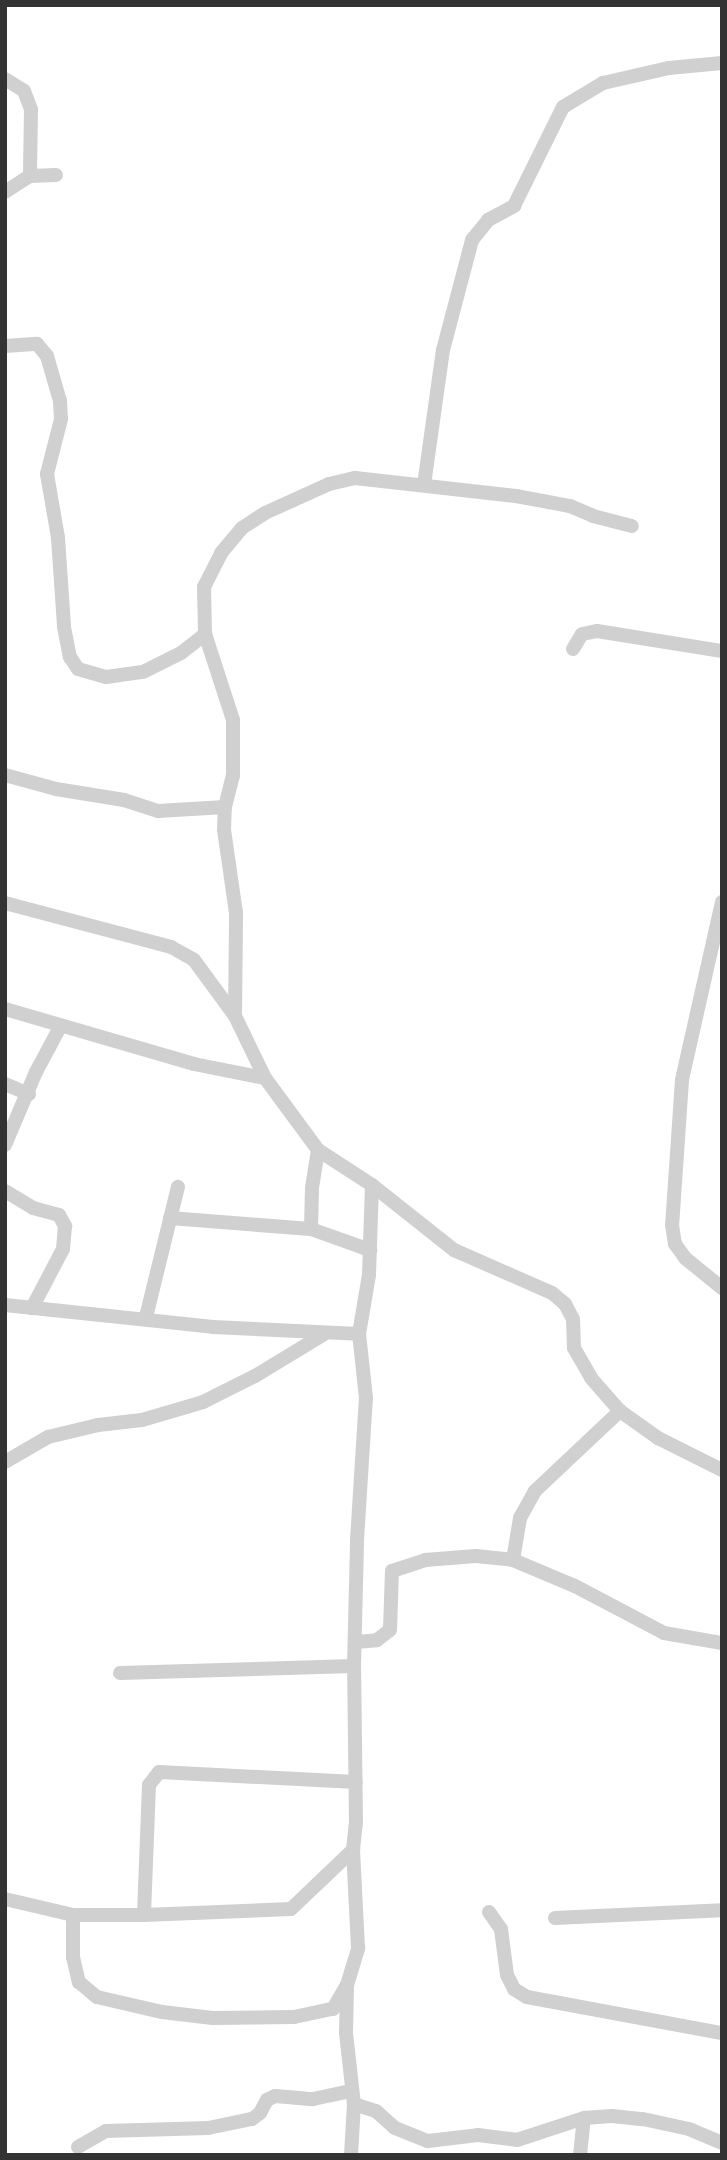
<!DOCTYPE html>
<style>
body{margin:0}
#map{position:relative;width:727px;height:2160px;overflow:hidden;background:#fff;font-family:"Sofia Sans Condensed",sans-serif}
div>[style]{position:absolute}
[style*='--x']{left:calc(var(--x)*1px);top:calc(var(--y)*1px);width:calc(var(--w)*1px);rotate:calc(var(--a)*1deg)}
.minor>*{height:14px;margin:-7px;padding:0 7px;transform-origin:7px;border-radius:7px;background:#d0d0d0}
span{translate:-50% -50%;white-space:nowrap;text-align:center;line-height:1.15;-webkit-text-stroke:7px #fff;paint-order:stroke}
.frame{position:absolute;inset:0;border:7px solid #333;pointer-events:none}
</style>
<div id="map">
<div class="minor">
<div style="--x:5;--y:79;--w:22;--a:32"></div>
<div style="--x:24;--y:91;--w:19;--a:69"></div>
<div style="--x:31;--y:109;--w:67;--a:90.9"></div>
<div style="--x:5;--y:192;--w:30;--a:-33"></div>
<div style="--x:30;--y:176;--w:26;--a:-2"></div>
<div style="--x:5;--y:346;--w:32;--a:-4"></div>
<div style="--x:37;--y:344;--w:16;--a:50"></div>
<div style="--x:47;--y:356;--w:47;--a:73.9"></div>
<div style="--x:60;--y:401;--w:18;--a:87"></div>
<div style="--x:61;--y:419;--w:57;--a:104.3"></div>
<div style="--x:47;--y:474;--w:65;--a:80.2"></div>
<div style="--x:58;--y:538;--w:89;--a:86.1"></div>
<div style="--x:64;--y:627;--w:31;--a:79"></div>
<div style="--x:70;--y:657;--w:14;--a:56"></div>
<div style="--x:78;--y:669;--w:29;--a:16"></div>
<div style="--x:106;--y:677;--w:37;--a:-8"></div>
<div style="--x:143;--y:672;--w:42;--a:-26.6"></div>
<div style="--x:181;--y:653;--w:31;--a:-38"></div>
<div style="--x:424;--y:485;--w:136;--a:-82"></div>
<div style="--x:443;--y:350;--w:114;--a:-75.2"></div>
<div style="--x:472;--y:240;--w:26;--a:-51"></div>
<div style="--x:488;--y:220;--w:30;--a:-28"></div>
<div style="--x:514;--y:206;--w:110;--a:-63.7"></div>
<div style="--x:563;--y:107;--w:47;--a:-31"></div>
<div style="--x:603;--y:83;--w:68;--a:-12.8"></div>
<div style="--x:669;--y:68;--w:53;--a:-5.4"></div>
<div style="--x:573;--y:649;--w:17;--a:-59"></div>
<div style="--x:582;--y:634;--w:15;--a:-11"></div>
<div style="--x:597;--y:631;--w:127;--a:9.1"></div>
<div style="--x:5;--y:775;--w:53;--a:15.4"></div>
<div style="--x:56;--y:789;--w:69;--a:9.2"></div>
<div style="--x:124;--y:800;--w:36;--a:18"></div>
<div style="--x:158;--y:811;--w:67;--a:-3.4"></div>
<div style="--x:722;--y:902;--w:182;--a:102.7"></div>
<div style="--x:682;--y:1080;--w:145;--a:93.9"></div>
<div style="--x:672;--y:1225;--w:19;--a:81"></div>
<div style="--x:675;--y:1244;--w:17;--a:54"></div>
<div style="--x:685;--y:1258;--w:48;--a:39"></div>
<div style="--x:5;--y:903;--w:172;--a:14.8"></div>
<div style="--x:171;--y:947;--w:26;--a:29"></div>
<div style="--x:194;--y:960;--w:69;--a:53.8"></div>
<div style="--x:235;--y:1016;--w:69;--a:64.2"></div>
<div style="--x:265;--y:1078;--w:89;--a:53.6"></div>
<div style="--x:318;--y:1150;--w:64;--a:32.9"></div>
<div style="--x:372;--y:1185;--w:105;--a:38.4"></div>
<div style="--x:454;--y:1250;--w:107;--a:23.7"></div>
<div style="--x:552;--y:1293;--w:17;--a:40"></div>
<div style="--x:565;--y:1304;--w:17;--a:62"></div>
<div style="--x:573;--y:1319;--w:29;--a:88"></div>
<div style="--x:574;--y:1348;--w:34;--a:60"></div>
<div style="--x:591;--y:1378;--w:44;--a:48.7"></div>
<div style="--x:620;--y:1411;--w:47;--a:35.4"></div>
<div style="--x:658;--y:1438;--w:72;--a:26.6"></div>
<div style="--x:5;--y:1009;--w:197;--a:16.2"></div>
<div style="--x:194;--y:1064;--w:72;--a:11.2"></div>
<div style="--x:235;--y:1016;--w:103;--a:-89.4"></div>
<div style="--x:236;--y:913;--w:84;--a:-98.2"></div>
<div style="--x:224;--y:830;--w:23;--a:-88"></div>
<div style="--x:225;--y:807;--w:32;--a:-76"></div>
<div style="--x:233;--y:776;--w:56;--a:-90"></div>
<div style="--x:233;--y:720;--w:90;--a:-108"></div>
<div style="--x:205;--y:634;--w:47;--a:-91.2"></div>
<div style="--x:204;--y:587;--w:38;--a:-63"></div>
<div style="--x:221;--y:553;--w:33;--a:-50"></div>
<div style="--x:242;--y:528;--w:27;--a:-33"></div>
<div style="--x:265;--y:513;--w:70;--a:-24.4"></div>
<div style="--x:329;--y:484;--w:27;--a:-13"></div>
<div style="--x:355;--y:478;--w:162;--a:6.4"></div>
<div style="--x:516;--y:496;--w:55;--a:10.5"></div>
<div style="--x:570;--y:506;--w:25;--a:23"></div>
<div style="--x:593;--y:516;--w:40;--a:14.4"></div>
<div style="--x:5;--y:1084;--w:26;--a:23"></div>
<div style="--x:5;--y:1145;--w:79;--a:-67"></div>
<div style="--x:36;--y:1072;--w:51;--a:-61.9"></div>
<div style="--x:5;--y:1191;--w:33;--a:31"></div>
<div style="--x:33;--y:1208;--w:27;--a:15"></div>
<div style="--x:59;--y:1215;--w:13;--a:61"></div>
<div style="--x:65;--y:1226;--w:23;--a:95"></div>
<div style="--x:63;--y:1249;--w:67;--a:117.7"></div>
<div style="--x:170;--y:1218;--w:141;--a:4.5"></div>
<div style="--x:311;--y:1229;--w:63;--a:19.6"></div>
<div style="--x:311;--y:1229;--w:41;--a:-88.6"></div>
<div style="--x:312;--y:1188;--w:38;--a:-81"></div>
<div style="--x:5;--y:1305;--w:209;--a:6"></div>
<div style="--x:213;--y:1327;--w:146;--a:2.7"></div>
<div style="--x:146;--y:1317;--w:134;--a:-76.2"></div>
<div style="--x:5;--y:1462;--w:50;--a:-30.2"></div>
<div style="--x:48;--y:1437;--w:51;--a:-13.5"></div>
<div style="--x:98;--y:1425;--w:44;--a:-6.5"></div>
<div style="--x:142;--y:1420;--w:64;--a:-16.4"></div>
<div style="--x:203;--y:1402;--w:58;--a:-26.6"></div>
<div style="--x:255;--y:1376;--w:81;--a:-31.3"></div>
<div style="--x:513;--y:1560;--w:43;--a:-80.5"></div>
<div style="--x:520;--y:1518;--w:31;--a:-61"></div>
<div style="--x:535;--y:1491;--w:117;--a:-43.3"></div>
<div style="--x:356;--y:1642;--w:21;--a:-5"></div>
<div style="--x:377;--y:1640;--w:16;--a:-38"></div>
<div style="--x:390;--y:1630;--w:59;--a:-88.1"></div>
<div style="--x:392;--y:1571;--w:35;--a:-18"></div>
<div style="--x:425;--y:1560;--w:51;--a:-4.5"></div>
<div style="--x:476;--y:1556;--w:37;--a:6"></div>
<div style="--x:513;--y:1560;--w:67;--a:22.8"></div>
<div style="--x:575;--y:1586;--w:101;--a:27.8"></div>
<div style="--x:664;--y:1633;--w:59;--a:9.8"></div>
<div style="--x:120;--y:1673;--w:234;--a:-1.7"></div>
<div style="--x:5;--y:1899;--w:70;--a:13.2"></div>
<div style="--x:73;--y:1915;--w:71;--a:0"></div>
<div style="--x:144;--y:1915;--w:147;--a:-2.3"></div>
<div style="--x:291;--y:1909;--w:86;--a:-43.6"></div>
<div style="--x:353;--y:1850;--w:27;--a:-84"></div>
<div style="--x:356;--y:1823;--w:157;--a:-90.7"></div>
<div style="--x:354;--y:1666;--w:126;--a:-88.6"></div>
<div style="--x:357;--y:1540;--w:142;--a:-86.4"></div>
<div style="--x:366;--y:1398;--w:64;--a:-96.2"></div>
<div style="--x:359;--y:1334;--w:60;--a:-80.4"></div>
<div style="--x:369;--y:1275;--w:90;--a:-88.1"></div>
<div style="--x:489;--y:1912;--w:21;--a:55"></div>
<div style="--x:501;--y:1929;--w:46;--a:82.6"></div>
<div style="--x:507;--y:1975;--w:16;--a:63"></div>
<div style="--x:514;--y:1989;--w:15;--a:32"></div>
<div style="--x:527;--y:1997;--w:198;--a:10.5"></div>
<div style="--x:73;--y:1915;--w:42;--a:90"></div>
<div style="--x:73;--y:1957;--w:26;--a:77"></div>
<div style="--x:79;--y:1982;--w:23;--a:40"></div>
<div style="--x:97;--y:1997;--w:67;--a:13"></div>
<div style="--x:162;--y:2012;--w:51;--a:6.7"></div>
<div style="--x:213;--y:2018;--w:81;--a:-0.7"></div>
<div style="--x:294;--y:2017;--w:40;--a:-12"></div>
<div style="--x:333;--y:2009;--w:28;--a:-60"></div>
<div style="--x:347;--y:1985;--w:39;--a:-73"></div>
<div style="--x:358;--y:1948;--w:98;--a:-92.9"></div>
<div style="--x:144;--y:1915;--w:130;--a:-87.8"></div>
<div style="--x:149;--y:1785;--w:16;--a:-52"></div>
<div style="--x:159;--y:1772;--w:197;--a:2.9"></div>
<div style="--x:555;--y:1918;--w:167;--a:-2.7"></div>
<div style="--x:347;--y:1986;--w:47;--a:91.2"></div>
<div style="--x:346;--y:2033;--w:71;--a:83.6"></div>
<div style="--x:354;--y:2104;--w:51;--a:93.4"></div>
<div style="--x:354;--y:2104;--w:23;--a:18"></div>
<div style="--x:376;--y:2111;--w:25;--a:42"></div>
<div style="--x:395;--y:2128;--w:35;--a:22"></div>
<div style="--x:428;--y:2141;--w:50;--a:-6.8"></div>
<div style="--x:478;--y:2135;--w:39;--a:7"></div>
<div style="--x:517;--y:2140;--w:71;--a:-18.2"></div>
<div style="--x:584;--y:2118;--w:28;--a:-4"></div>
<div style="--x:612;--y:2116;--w:31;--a:6"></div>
<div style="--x:643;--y:2119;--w:47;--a:12.3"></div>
<div style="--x:689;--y:2129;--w:36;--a:23"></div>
<div style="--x:78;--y:2147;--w:32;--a:-30"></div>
<div style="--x:106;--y:2131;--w:102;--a:-1.7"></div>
<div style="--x:208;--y:2128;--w:45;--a:-11.6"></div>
<div style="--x:252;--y:2119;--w:10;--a:-37"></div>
<div style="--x:260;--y:2113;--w:15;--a:-62"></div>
<div style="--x:267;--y:2100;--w:9;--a:-27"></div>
<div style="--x:275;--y:2096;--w:38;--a:5"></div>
<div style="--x:313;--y:2099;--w:39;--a:-12"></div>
<div style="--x:580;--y:2155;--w:37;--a:-84"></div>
</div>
<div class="frame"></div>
</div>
